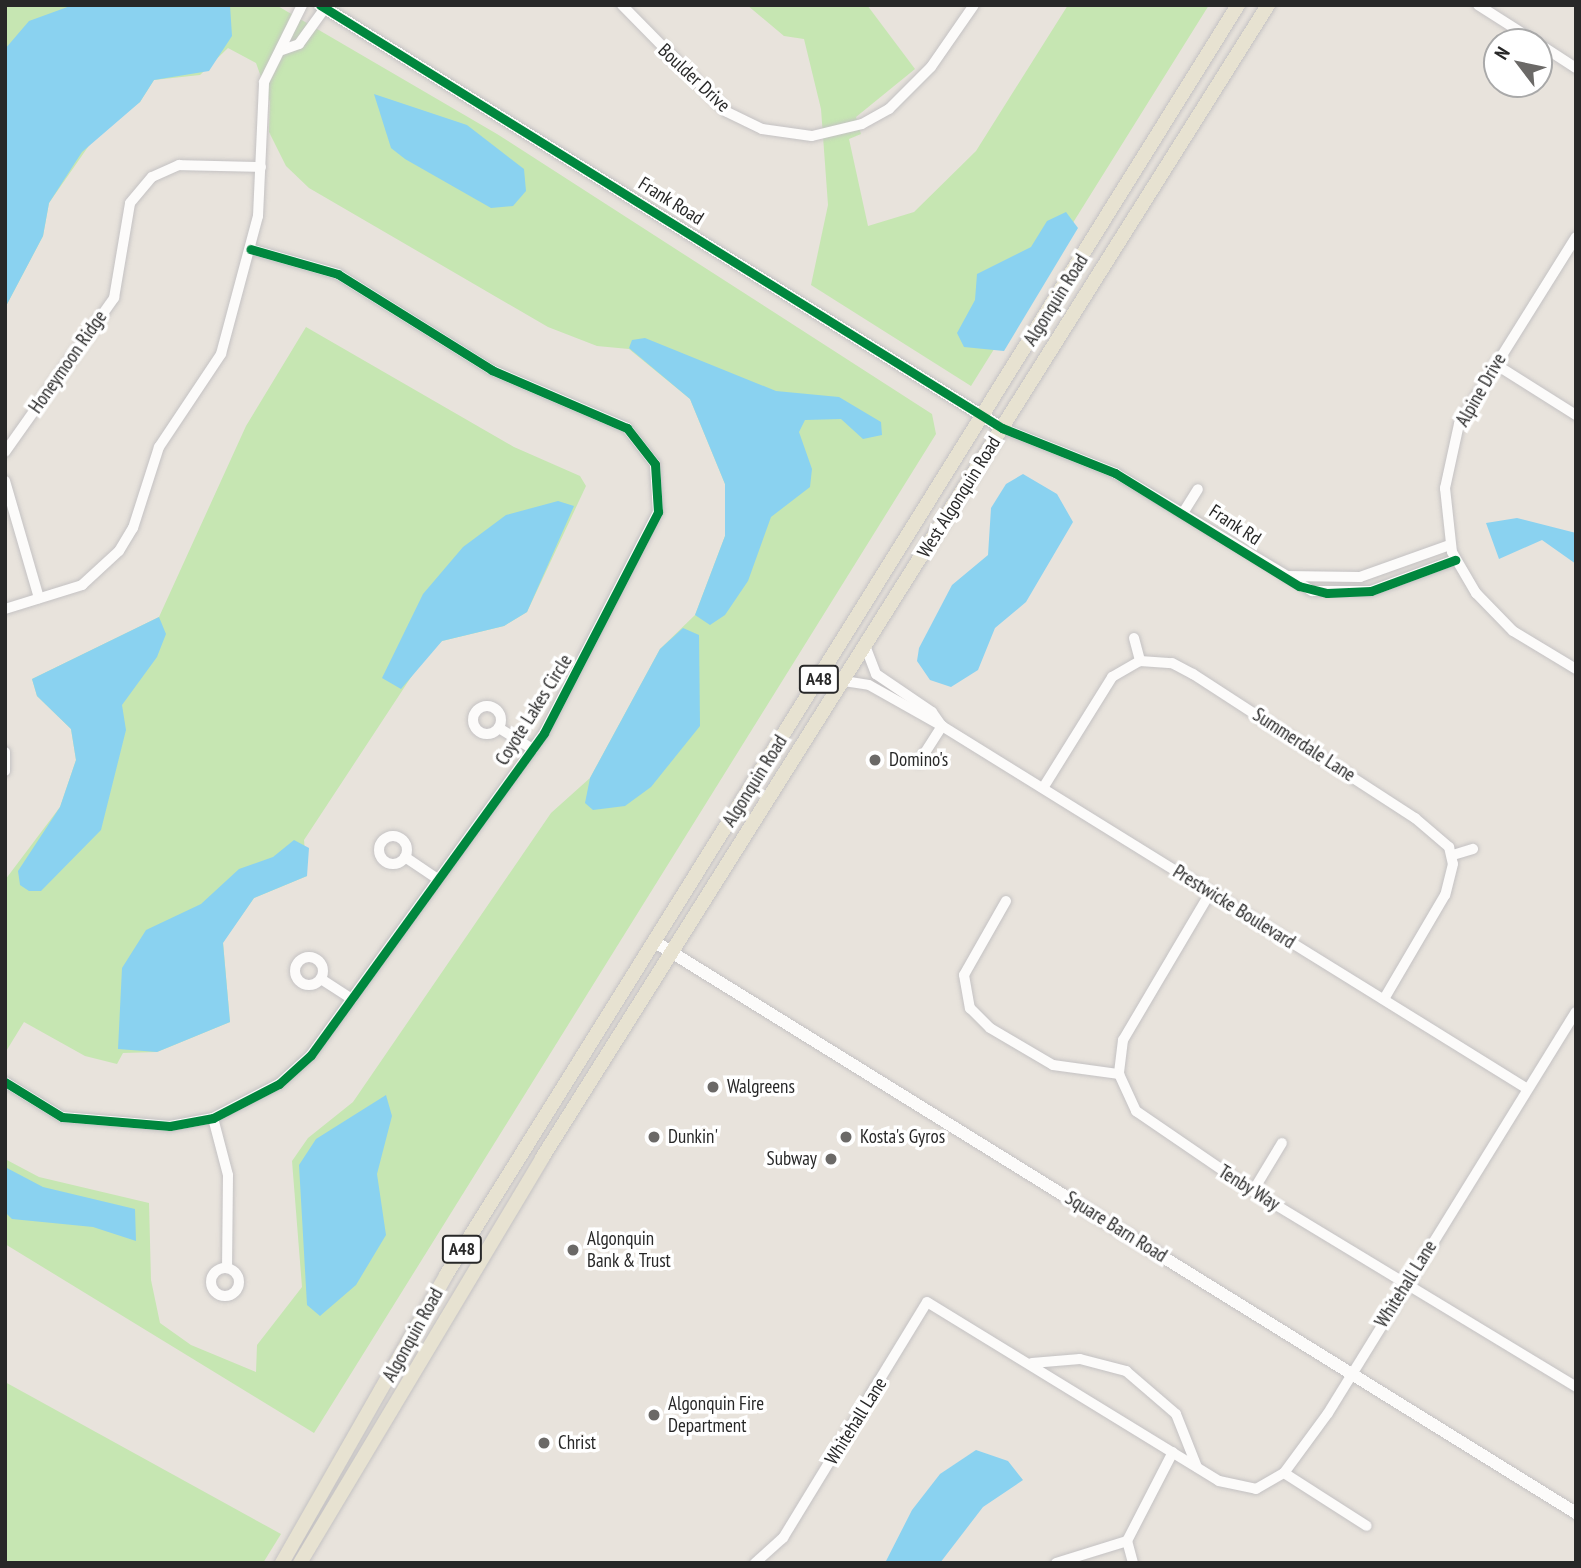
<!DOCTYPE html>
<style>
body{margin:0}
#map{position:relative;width:1581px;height:1568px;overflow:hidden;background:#e8e3dc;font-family:"PT Sans Narrow",sans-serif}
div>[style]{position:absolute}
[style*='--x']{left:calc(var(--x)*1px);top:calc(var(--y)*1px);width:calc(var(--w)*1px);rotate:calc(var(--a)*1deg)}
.green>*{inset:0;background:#c6e6b2}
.water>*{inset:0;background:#8ad2f0}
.roads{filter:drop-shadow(0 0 2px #c4c2c3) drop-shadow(0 0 2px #c4c2c3)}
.minor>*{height:10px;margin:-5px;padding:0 5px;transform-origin:5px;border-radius:5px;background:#fcfbfa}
.minor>.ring{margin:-5px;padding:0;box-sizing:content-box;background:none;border:10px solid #fcfbfa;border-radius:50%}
.tertiary>*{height:12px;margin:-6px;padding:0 6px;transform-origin:6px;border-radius:6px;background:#fcfbfa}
.primary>*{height:14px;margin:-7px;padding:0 7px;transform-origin:7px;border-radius:7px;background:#e7e2d1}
.cycleway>*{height:9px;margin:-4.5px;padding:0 4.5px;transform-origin:4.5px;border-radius:4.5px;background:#00873e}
.dots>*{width:19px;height:19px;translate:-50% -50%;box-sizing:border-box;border:4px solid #fff;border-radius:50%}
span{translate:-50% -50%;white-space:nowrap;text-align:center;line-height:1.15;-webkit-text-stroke:7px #fff;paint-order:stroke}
.shield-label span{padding:2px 5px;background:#fff;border:2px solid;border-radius:5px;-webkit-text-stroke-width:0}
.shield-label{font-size:18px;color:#282828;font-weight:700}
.street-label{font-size:19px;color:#282828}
.poi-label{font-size:19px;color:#282828}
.left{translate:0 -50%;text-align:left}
.right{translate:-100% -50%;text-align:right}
.frame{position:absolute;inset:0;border:7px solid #282828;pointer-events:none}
.north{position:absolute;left:1483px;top:28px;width:70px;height:70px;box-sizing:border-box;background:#fff;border:2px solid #a9a9a9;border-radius:50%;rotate:302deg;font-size:19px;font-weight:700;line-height:28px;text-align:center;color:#282828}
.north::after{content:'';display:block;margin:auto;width:24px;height:32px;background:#6b6967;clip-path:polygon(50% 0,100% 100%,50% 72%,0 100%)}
</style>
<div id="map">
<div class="green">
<div style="clip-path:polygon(5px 5px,276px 5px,497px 134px,932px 414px,936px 434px,314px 1433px,5px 1244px,5px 1159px,39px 1177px,149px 1203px,151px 1280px,160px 1323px,191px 1345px,256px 1372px,257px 1345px,302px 1287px,292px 1161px,308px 1138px,353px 1102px,551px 813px,590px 778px,660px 649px,695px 615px,725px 536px,725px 484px,690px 399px,629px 349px,597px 346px,548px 327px,309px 188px,286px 166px,269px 132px,270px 102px,256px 63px,228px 48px,200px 75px,154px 80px,140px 102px,97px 134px,49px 203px,43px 236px,5px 308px)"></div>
<div style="clip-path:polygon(747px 5px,867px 5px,915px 69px,856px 117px,861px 134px,849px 139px,868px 226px,914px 212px,976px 151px,1068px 5px,1209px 5px,971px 386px,811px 285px,828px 205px,821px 109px,804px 39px,784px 36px)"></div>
<div style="clip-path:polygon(306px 327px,514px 447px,580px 476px,586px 486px,527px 612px,504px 626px,442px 641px,423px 659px,304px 840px,307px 876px,254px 898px,223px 942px,230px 1022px,157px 1052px,123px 1053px,117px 1064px,85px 1056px,24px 1022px,5px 1053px,5px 880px,60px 807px,76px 760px,71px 729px,37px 696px,32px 679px,159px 617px,246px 426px)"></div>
<div style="clip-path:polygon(5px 1382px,281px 1534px,263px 1563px,5px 1563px)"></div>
</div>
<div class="water">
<div style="clip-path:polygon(73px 5px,230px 5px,232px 36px,209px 71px,154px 80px,140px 102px,82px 152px,49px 203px,43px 236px,5px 308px,5px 49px,29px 21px)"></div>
<div style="clip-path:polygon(374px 94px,467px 125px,524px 169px,526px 191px,513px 206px,491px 208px,405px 159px,391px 148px)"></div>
<div style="clip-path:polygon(1066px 212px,1078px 228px,1004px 351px,964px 347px,957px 333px,975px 300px,977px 274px,1031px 247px,1047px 221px)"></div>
<div style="clip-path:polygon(645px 338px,776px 391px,839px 397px,881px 422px,882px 435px,863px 439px,841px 419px,805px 420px,799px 432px,812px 469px,810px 487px,771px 517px,748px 581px,725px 615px,710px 625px,695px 615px,725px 536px,725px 484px,690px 399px,629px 348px,632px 340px)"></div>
<div style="clip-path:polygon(1023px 474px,1057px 494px,1073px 522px,1026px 602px,995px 628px,978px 670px,951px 687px,930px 680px,917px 661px,919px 648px,952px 585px,988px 555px,991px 508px,1006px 484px)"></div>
<div style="clip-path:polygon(558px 501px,574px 506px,527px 612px,504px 626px,442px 641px,401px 689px,382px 678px,423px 594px,463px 547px,506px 515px)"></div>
<div style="clip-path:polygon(1517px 518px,1576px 533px,1576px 564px,1542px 540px,1499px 559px,1486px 523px)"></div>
<div style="clip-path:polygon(159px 617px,166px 634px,157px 657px,122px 705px,126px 730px,101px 830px,41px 891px,29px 891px,20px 885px,18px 871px,60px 807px,76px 760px,71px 729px,37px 696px,32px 679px)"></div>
<div style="clip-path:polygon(683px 628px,699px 635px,700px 726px,651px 787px,625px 806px,593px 810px,585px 803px,590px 778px,660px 649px)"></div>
<div style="clip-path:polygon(294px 840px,309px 848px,307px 876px,254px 898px,223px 943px,230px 1022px,157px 1052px,118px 1049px,122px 968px,146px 930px,201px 904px,239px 869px,273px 857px)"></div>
<div style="clip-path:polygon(386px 1095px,392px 1116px,377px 1174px,386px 1235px,356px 1285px,320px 1316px,307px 1305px,299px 1165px,316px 1139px)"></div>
<div style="clip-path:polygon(5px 1167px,43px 1187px,135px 1209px,136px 1241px,93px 1227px,12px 1219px,5px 1212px)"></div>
<div style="clip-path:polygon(976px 1450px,1008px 1461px,1023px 1480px,983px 1507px,940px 1563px,885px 1563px,912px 1510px,940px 1474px)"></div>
</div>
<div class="roads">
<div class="minor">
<div style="--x:622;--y:5;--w:150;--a:45.5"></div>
<div style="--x:727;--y:112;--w:39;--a:26"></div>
<div style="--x:762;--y:129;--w:50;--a:8"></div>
<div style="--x:812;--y:136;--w:51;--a:-13.5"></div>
<div style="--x:862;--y:124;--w:31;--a:-29"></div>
<div style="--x:889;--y:109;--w:59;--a:-45"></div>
<div style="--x:931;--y:67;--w:75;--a:-55.3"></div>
<div style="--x:1478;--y:5;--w:69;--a:32.5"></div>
<div style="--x:1539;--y:44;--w:44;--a:33"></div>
<div style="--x:282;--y:50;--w:18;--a:-19"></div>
<div style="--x:299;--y:44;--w:44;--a:-54.2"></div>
<div style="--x:1576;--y:237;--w:221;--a:122"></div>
<div style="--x:1459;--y:424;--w:66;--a:102.3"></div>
<div style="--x:1445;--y:488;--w:64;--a:83.8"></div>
<div style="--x:1452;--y:552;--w:48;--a:59.7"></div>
<div style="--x:1476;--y:593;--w:53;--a:45.8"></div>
<div style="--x:1513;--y:631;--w:74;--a:31.1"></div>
<div style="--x:1495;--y:364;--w:96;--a:32.2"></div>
<div style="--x:1002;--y:428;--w:122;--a:21.7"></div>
<div style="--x:1115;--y:473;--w:230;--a:30.9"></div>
<div style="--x:1312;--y:591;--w:59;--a:0"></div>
<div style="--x:1371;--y:591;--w:90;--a:-20.3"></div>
<div style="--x:5;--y:452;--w:189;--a:-54.7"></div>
<div style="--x:114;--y:298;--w:96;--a:-80.4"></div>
<div style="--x:130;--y:203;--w:34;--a:-50"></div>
<div style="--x:152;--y:177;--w:30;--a:-24"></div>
<div style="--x:179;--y:165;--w:82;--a:1.4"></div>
<div style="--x:5;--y:481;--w:122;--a:73.8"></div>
<div style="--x:1183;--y:513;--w:28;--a:-58"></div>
<div style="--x:1285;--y:576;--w:75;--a:0.8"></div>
<div style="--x:1360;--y:577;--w:96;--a:-19.6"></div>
<div style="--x:5;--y:609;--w:81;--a:-17.3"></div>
<div style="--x:82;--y:585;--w:50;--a:-42.6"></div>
<div style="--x:119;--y:551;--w:27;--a:-59"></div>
<div style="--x:133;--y:528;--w:85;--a:-72.2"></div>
<div style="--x:159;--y:447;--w:112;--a:-56.3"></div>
<div style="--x:221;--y:354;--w:143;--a:-75"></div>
<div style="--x:258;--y:216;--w:134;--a:-87.4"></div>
<div style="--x:264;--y:82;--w:86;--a:-63.7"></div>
<div style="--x:1134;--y:638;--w:24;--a:75"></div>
<div style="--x:1140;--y:661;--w:32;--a:4"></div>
<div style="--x:1172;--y:663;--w:24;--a:28"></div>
<div style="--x:1193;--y:674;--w:265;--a:33"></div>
<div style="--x:1415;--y:818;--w:45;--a:40.5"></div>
<div style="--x:1449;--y:847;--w:17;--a:77"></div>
<div style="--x:1453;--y:864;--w:32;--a:104"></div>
<div style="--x:1445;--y:895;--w:121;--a:120.4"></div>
<div style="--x:866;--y:648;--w:28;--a:69"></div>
<div style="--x:876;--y:674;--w:68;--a:34.2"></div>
<div style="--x:932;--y:712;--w:16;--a:55"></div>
<div style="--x:844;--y:681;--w:25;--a:9"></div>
<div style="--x:869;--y:685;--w:84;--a:29.3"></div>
<div style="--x:942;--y:726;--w:687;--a:31.79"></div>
<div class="ring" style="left:473px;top:706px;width:18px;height:18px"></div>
<div style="--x:499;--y:728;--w:40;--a:32"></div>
<div style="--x:5;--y:752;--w:19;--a:90"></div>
<div style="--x:919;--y:762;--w:43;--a:-57.4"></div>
<div style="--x:1043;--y:788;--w:131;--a:-58.1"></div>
<div style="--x:1112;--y:677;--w:32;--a:-30"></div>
<div class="ring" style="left:379px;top:836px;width:18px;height:18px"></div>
<div style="--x:1453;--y:855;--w:21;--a:-17"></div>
<div style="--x:405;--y:857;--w:40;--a:34"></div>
<div style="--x:1210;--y:893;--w:171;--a:120.6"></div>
<div style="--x:1123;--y:1040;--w:34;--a:97"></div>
<div style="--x:1119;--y:1074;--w:41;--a:65.3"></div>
<div style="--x:1136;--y:1111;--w:142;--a:34.4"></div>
<div style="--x:1253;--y:1191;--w:378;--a:31.2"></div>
<div style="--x:1006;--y:901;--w:85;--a:119.6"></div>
<div style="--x:964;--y:975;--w:34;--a:80"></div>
<div style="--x:970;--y:1008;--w:28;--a:45"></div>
<div style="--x:990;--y:1028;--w:73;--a:30.4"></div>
<div style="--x:1053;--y:1065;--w:67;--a:7.8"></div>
<div class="ring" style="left:295px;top:957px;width:18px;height:18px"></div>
<div style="--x:321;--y:979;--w:37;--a:33"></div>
<div style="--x:5;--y:1082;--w:67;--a:31.6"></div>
<div style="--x:62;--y:1117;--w:108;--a:4.8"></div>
<div style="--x:170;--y:1126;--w:44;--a:-10.5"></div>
<div style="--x:213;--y:1118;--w:74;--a:-27.3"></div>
<div style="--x:279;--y:1084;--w:43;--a:-42.2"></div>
<div style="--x:311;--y:1055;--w:397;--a:-54.1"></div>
<div style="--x:544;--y:733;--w:249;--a:-62.7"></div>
<div style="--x:658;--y:512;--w:48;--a:-93.6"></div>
<div style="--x:655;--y:464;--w:46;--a:-127.9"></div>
<div style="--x:627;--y:428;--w:147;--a:-156.8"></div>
<div style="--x:492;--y:370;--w:181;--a:-148.1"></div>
<div style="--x:338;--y:274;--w:91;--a:-164.1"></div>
<div style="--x:213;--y:1118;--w:59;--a:75.3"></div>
<div style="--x:228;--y:1175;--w:93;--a:90.6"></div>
<div style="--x:1253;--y:1191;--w:56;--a:-58.9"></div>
<div class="ring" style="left:211px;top:1268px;width:18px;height:18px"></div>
<div style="--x:1032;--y:1363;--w:48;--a:-4.8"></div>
<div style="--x:1080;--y:1359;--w:48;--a:14.6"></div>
<div style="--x:1126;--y:1371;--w:66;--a:40.7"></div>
<div style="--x:1176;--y:1414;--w:57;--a:68.4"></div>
<div style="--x:1284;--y:1473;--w:98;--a:32.6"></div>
<div style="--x:755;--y:1563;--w:38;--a:-42"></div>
<div style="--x:783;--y:1538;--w:276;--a:-58.6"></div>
<div style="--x:927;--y:1302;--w:342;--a:31.5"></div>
<div style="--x:1219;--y:1481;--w:38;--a:12"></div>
<div style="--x:1256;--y:1489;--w:32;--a:-30"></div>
<div style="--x:1284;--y:1473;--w:74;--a:-53.7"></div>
<div style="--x:1328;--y:1413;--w:471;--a:-58.3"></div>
<div style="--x:1056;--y:1563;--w:74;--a:-17.2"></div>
<div style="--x:1133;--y:1563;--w:23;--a:-105"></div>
<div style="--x:1127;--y:1541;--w:100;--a:-62.7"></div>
</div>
<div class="tertiary">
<div style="--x:320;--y:5;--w:803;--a:31.81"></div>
<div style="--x:655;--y:942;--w:1084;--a:31.8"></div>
</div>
<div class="primary">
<div style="--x:282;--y:1563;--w:331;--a:-60.3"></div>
<div style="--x:446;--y:1275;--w:1497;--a:-58.05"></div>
<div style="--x:300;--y:1563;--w:472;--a:-59.1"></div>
<div style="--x:542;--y:1158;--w:1363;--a:-57.8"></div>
</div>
</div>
<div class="cycleway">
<div style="--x:320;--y:5;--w:803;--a:31.81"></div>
<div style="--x:1002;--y:428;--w:122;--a:21.7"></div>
<div style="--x:1115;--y:473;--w:216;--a:31.6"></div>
<div style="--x:1299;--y:586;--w:29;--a:14"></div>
<div style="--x:1327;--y:593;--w:44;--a:-2.6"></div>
<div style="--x:1371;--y:591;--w:90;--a:-20.3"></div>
<div style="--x:5;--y:1082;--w:67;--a:31.6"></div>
<div style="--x:62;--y:1117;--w:108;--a:4.8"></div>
<div style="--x:170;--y:1126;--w:44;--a:-10.5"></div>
<div style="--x:213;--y:1118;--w:74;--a:-27.3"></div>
<div style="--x:279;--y:1084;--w:43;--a:-42.2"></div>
<div style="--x:311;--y:1055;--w:397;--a:-54.1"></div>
<div style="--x:544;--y:733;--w:249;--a:-62.7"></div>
<div style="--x:658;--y:512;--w:48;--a:-93.6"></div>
<div style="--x:655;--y:464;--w:46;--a:-127.9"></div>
<div style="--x:627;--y:428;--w:147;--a:-156.8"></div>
<div style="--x:492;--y:370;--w:181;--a:-148.1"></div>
<div style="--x:338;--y:274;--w:91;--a:-164.1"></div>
</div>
<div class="dots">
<div style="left:875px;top:760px;background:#6b6967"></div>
<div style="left:713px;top:1087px;background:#6b6967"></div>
<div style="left:654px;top:1137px;background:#6b6967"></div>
<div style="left:846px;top:1137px;background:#6b6967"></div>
<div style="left:831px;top:1159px;background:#6b6967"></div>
<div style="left:573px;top:1250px;background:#6b6967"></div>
<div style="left:654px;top:1415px;background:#6b6967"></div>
<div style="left:544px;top:1443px;background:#6b6967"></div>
</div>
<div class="shield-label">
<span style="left:819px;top:679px">A48</span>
<span style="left:462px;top:1249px">A48</span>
</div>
<div class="street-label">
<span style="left:694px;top:78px;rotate:43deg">Boulder Drive</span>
<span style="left:671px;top:201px;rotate:32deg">Frank Road</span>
<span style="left:1056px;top:300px;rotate:-58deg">Algonquin Road</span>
<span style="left:68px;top:362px;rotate:-55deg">Honeymoon Ridge</span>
<span style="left:1481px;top:390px;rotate:-60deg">Alpine Drive</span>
<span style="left:959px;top:497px;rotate:-58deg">West Algonquin Road</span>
<span style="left:1235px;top:525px;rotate:33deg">Frank Rd</span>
<span style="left:534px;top:710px;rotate:-58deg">Coyote Lakes Circle</span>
<span style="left:1304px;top:745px;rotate:33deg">Summerdale Lane</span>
<span style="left:755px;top:781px;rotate:-58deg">Algonquin Road</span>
<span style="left:1234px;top:907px;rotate:32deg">Prestwicke Boulevard</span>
<span style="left:1249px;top:1188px;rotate:32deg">Tenby Way</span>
<span style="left:1116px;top:1227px;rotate:32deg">Square Barn Road</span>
<span style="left:1406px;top:1284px;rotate:-58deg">Whitehall Lane</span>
<span style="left:413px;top:1335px;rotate:-61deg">Algonquin Road</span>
<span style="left:856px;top:1421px;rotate:-58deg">Whitehall Lane</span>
</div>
<div class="poi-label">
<span class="left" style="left:889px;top:760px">Domino's</span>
<span class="left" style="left:727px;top:1087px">Walgreens</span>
<span class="left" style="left:668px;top:1137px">Dunkin'</span>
<span class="left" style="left:860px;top:1137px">Kosta's Gyros</span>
<span class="right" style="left:817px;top:1159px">Subway</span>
<span class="left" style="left:587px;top:1250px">Algonquin<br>Bank &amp; Trust</span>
<span class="left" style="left:668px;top:1415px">Algonquin Fire<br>Department</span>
<span class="left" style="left:558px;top:1443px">Christ</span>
</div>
<div class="frame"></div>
<div class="north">N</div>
</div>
